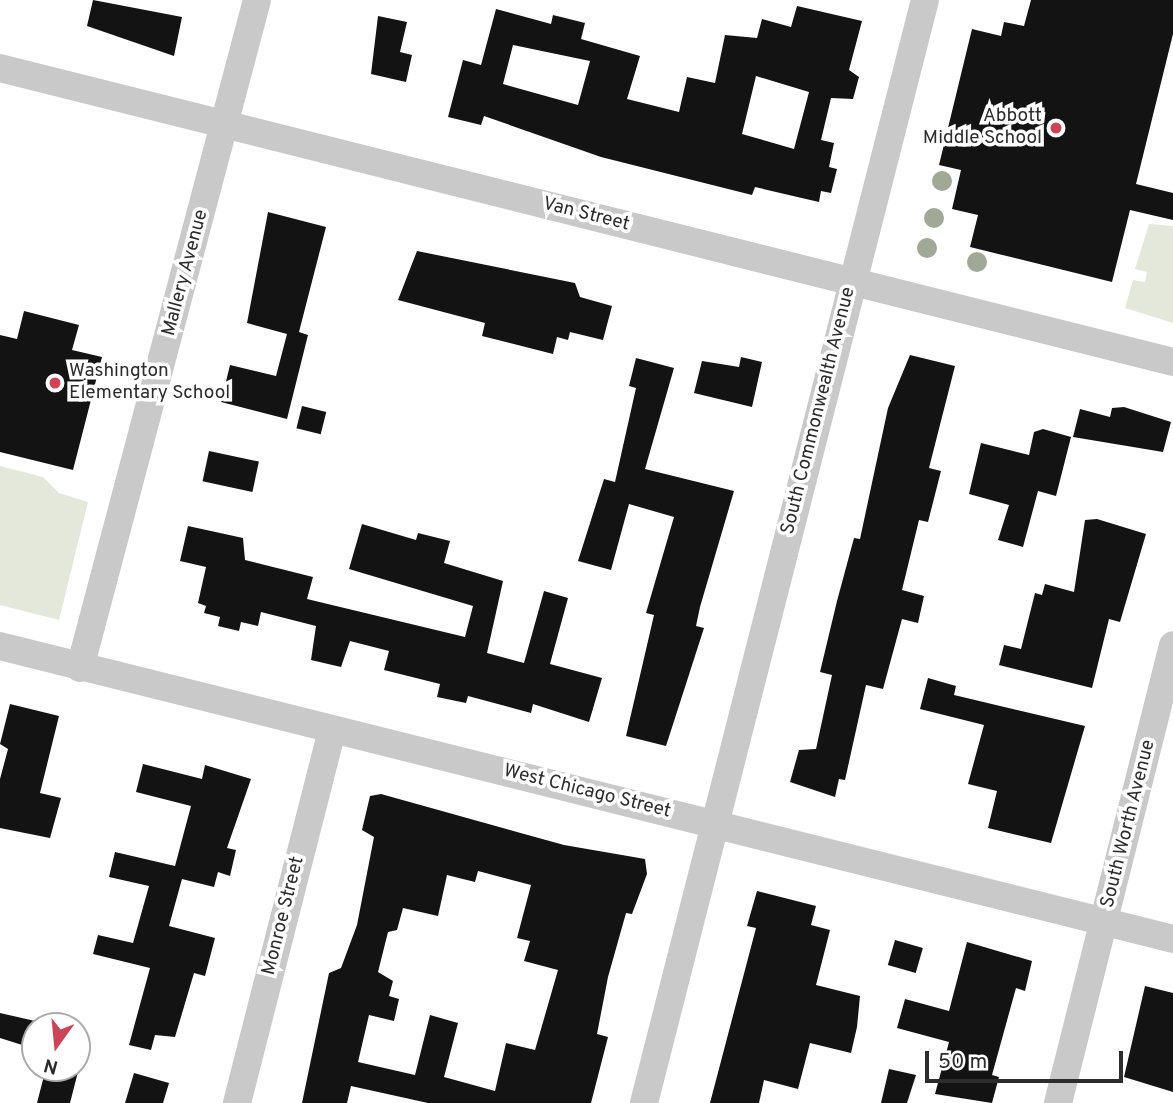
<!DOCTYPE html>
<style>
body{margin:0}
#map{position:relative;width:1173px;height:1103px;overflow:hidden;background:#fff;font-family:Overpass,sans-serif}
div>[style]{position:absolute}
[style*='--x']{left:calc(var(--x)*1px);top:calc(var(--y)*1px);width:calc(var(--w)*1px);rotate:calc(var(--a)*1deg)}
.green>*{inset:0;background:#e3e8db}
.building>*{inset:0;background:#131313;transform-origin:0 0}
.minor>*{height:28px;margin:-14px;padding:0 14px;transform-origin:14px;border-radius:14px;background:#c9c9c9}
.trees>*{width:20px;height:20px;margin:-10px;border-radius:50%;background:#a0a996}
.dots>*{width:19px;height:19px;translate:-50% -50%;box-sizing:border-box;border:4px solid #fff;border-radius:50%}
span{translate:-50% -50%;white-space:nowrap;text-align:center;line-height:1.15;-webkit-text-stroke:7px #fff;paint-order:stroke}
.poi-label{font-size:19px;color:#2c2c2c}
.right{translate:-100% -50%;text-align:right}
.left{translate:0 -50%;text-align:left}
.street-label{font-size:19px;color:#2c2c2c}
.north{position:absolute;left:21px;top:1012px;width:70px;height:70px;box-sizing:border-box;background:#fff;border:2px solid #ababab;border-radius:50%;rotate:195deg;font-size:19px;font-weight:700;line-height:28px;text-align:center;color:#2c2c2c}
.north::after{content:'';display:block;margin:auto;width:24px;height:32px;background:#ce4356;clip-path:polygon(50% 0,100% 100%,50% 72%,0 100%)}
.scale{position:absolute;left:925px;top:1051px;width:198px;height:32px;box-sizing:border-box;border:4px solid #2c2c2c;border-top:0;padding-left:9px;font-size:21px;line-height:24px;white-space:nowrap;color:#2c2c2c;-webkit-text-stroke:5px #fff;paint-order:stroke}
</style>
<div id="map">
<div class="green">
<div style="clip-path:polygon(1149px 224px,1173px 226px,1173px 323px,1125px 308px,1133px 280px,1145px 282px,1147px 272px,1135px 269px)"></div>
<div style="clip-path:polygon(0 466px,43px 477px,59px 493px,88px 502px,59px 620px,0 605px)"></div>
</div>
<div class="building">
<div style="clip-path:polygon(93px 0,182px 17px,174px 56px,87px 26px)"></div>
<div style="clip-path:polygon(1031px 0,1173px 0,1173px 34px,1136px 184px,1173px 193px,1173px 220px,1130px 210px,1112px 282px,970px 247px,978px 215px,952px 209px,961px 170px,939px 165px,972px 29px,1001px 36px,1004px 22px,1024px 26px)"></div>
<div style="clip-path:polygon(evenodd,797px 6px,862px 21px,849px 70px,859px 77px,853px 99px,831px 98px,821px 140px,834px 143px,829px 167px,837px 169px,831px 193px,821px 191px,819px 202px,755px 187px,752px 195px,601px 157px,484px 116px,481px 125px,448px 117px,463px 60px,481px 65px,496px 9px,551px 24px,553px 15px,585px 23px,581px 39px,640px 56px,627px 99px,679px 112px,687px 77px,715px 83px,725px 35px,757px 38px,762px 19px,791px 27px,797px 6px,513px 45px,590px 61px,578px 105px,503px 84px,513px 45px,797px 6px,756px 76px,809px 92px,794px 149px,742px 134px,756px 76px)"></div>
<div style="clip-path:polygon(378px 16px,407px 22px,400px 52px,412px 55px,406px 82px,371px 74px)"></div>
<div style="clip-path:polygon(268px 212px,326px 227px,299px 332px,308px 335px,287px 419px,221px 402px,230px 365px,276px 376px,287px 334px,247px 323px)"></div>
<div style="clip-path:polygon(417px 251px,575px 283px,580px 297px,612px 306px,603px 340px,570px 332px,568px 340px,557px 337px,553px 354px,482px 336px,485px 323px,398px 300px)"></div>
<div style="clip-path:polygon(24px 311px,79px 325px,72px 350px,102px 357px,73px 470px,0 452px,0 335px,17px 339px)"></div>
<div style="clip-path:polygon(910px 355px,955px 366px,929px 468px,941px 471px,928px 522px,919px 520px,902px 590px,924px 596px,918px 623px,902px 619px,883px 689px,866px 685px,845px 780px,839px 779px,835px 797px,790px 782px,799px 750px,816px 749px,832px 675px,820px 672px,837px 601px,854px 538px,860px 539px,888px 408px)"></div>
<div style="clip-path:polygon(741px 357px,762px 362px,752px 407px,694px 393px,702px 361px,739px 367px)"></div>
<div style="clip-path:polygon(636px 358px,674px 368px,645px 469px,734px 491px,700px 607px,696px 626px,704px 628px,666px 746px,626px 736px,654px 615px,646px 613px,674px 517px,629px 504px,611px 570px,578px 561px,604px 479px,615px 482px,636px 388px,629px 386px)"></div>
<div style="left:302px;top:406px;width:25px;height:23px;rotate:14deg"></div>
<div style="clip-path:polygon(1124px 407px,1171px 422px,1163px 452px,1073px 437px,1080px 409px,1110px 417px,1112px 408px)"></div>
<div style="clip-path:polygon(1043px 429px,1071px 437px,1056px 496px,1038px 491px,1023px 547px,998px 540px,1009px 505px,969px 494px,981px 443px,1029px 455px,1034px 432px)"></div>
<div style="left:209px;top:451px;width:51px;height:31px;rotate:12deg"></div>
<div style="clip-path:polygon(1097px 519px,1146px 534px,1120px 622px,1109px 619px,1092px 688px,999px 665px,1004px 645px,1021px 649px,1035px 593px,1042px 595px,1045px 584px,1074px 592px,1085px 520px)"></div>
<div style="clip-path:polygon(362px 524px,416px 540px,418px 533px,450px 541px,444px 563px,503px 581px,487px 653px,524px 663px,544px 591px,568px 598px,550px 664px,602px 678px,589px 722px,533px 704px,531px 713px,468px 696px,466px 703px,437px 697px,440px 684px,384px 670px,389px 651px,350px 641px,341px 667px,311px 660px,316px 626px,261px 612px,258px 626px,241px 622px,239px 631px,218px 626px,220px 617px,204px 613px,206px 606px,198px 603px,206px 567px,180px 561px,188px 526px,243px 538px,245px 560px,313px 577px,307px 599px,465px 637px,473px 606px,349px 569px)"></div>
<div style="clip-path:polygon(928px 678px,956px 686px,954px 695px,1085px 726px,1051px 843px,988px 828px,997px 791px,968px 784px,984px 725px,920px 709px)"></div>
<div style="clip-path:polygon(10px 704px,59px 716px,40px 793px,61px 798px,50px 838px,0 828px,0 779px,8px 749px,0 744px)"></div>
<div style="clip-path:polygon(143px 764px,202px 779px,205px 765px,251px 779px,227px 848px,236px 850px,230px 876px,218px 872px,214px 887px,182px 879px,169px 926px,215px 938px,205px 976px,194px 973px,175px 1037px,155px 1035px,151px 1050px,129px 1045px,150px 968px,93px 954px,98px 935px,133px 943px,149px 886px,109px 877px,115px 852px,175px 866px,191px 806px,136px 792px)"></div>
<div style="clip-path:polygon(evenodd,381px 794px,564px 845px,645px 859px,647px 874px,632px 914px,626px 913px,608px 977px,597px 1034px,608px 1037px,591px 1103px,428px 1103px,351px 1086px,347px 1103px,302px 1103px,329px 973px,341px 968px,357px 925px,374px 837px,362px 830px,370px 796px,381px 794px,478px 871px,531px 885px,517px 938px,530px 941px,524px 961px,558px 970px,535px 1050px,506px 1043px,495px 1091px,444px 1077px,458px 1023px,430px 1015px,415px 1075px,358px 1062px,369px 1015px,394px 1021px,399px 999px,389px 996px,393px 981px,378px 972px,388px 932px,397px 930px,403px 908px,438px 916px,447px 875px,475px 882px,478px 871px)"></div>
<div style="clip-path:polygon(757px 891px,816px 906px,811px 925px,830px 930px,816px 985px,860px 996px,857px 1027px,851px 1053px,810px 1043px,798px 1089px,764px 1080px,759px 1103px,710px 1103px,756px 928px,747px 926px)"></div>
<div style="left:895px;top:940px;width:29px;height:26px;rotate:16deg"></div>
<div style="clip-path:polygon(967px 942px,1032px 961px,1025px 991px,1016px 988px,992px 1075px,999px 1077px,992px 1103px,935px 1094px,949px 1042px,897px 1028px,905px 999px,949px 1011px)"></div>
<div style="clip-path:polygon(1145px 986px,1173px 993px,1173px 1092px,1124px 1077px)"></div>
<div style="clip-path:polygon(0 1013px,35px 1021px,35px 1049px,0 1038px)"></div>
<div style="clip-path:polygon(46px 1068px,79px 1068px,70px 1103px,37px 1103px)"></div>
<div style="clip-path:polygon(889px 1069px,916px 1075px,907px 1103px,881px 1103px)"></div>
<div style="clip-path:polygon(134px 1073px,169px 1083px,163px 1103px,125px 1103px)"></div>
</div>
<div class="minor">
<div style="--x:0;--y:68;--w:1209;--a:14.07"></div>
<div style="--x:0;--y:646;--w:1209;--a:14.02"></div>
<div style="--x:80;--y:668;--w:691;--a:-75.16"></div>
<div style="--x:237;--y:1103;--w:385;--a:-75.7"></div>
<div style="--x:644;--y:1103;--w:1138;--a:-75.71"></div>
<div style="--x:1058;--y:1103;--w:472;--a:-75.9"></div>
</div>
<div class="trees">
<div style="left:942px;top:181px"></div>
<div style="left:934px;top:218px"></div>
<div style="left:927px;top:248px"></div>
<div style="left:977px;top:262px"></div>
</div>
<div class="dots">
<div style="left:1056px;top:128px;background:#ce4356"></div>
<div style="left:55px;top:383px;background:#ce4356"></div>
</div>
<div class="poi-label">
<span class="right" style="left:1042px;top:128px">Abbott<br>Middle School</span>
<span class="left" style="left:69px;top:383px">Washington<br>Elementary School</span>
</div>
<div class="street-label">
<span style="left:586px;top:215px;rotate:14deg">Van Street</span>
<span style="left:186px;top:273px;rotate:-75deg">Mallery Avenue</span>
<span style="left:819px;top:411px;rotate:-76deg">South Commonwealth Avenue</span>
<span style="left:587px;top:792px;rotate:14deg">West Chicago Street</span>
<span style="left:1129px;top:824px;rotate:-76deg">South Worth Avenue</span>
<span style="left:284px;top:916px;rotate:-76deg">Monroe Street</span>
</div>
<div class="north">N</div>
<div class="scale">50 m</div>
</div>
